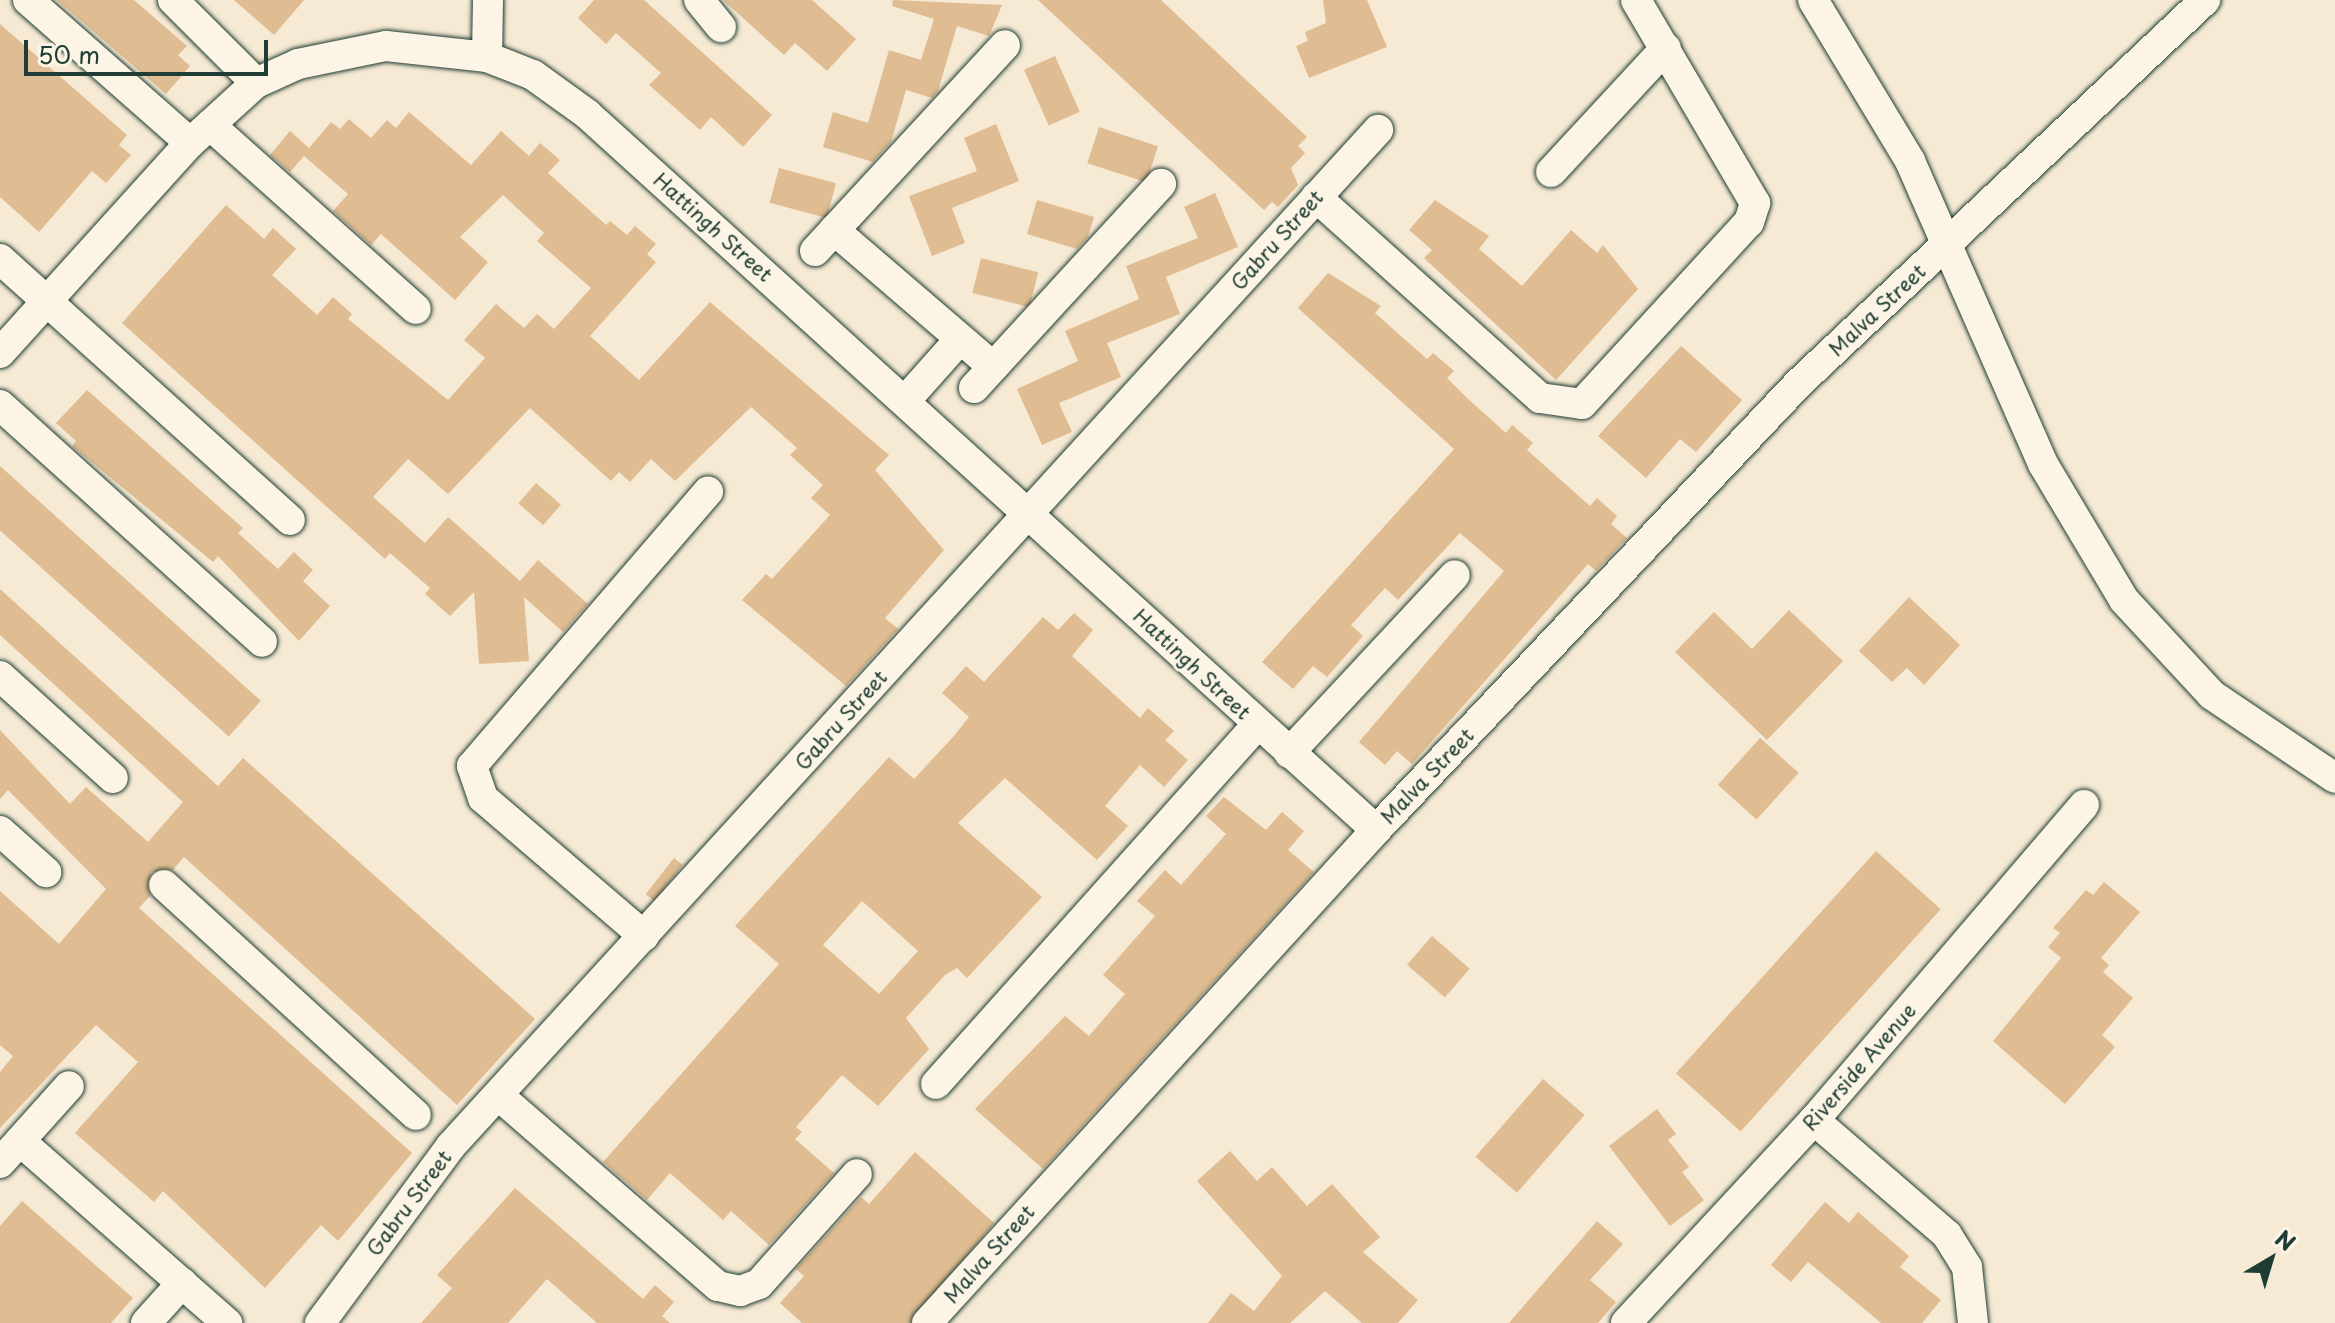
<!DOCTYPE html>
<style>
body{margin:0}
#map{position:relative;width:2335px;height:1323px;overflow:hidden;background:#f6ead4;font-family:"Playpen Sans",sans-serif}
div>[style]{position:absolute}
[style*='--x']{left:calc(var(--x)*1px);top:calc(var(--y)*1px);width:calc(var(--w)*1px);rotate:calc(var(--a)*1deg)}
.building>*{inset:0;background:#dfbc91;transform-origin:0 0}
.roads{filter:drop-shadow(0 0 2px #1f3d34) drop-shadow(0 0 2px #1f3d34)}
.street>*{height:30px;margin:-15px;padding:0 15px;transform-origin:15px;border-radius:15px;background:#fcf5e5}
span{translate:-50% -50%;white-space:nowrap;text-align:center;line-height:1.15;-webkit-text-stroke:6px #fcf5e5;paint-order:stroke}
.street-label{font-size:20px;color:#1f3d34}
.north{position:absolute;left:2231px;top:1219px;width:80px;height:80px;-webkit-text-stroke:6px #fcf5e5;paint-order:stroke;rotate:38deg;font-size:22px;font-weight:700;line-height:32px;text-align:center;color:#1f3d34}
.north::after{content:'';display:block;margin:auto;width:28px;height:36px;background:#1f3d34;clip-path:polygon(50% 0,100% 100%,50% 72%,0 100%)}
.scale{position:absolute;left:24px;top:40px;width:244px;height:36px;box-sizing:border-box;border:4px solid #1f3d34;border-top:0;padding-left:10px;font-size:24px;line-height:28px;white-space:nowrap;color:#1f3d34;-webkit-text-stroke:6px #fcf5e5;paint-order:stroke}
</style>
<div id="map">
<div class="building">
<div style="clip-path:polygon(57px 0,134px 0,187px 46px,178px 55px,190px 66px,166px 94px)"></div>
<div style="clip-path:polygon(234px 0,304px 0,274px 35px)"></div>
<div style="clip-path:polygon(594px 0,644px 0,772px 115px,743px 147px,711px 117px,700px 130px,649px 85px,661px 73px,616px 33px,606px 44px,578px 18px)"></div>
<div style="clip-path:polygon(723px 0,812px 0,856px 39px,827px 71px,795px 43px,784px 55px)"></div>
<div style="clip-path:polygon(893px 0,1002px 5px,989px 36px,957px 26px,938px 91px,932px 98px,906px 90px,891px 142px,873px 162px,823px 147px,833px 112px,868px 123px,889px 50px,921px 60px,934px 19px,892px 6px)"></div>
<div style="clip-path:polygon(1038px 0,1161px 0,1307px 137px,1298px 146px,1305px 153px,1291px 168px,1298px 185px,1278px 207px,1272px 202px,1264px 210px)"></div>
<div style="clip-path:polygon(1323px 0,1367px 0,1387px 47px,1309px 78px,1296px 46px,1308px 41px,1305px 32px,1326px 23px)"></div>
<div style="clip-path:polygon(0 24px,127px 135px,119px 145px,131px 155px,106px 183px,92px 171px,39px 232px,0 197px)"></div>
<div style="left:1055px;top:56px;width:61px;height:34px;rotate:66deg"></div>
<div style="clip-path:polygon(409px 112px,471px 165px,501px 131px,529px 156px,540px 143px,560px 160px,548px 173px,606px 225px,610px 221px,627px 235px,635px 226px,656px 244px,647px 254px,656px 262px,590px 336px,639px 380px,710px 302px,889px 455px,875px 470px,944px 550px,885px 618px,898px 629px,846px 686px,742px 600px,766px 574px,772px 579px,830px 515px,811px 498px,823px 485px,790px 455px,797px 448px,751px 407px,675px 481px,651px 459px,630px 482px,619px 472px,611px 481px,530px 408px,448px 494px,408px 459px,373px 497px,425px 543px,448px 517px,520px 581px,538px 560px,588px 604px,563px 632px,524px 597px,529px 661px,479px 664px,474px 592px,450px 616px,425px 594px,430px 588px,390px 553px,385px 559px,122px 323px,226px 205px,264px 239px,273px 228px,296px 249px,272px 275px,317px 315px,333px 297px,352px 314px,348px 319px,448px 400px,485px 358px,464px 340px,496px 304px,524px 328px,537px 314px,554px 329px,591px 288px,537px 241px,544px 233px,503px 195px,460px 237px,488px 262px,455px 300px,381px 234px,371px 245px,333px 211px,348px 194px,304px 156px,290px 172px,270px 155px,290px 131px,309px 148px,331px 122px,340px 129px,349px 119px,371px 138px,387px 120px,396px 128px)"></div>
<div style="clip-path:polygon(996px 124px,1019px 181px,952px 208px,965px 243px,932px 256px,909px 196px,977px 171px,964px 138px)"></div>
<div style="left:1099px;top:127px;width:62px;height:38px;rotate:18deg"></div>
<div style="left:779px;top:168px;width:59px;height:36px;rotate:15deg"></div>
<div style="clip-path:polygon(1215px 193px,1238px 247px,1166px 277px,1180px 314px,1107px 343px,1121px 377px,1059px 403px,1072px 432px,1042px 445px,1017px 389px,1078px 361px,1065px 331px,1139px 299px,1126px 266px,1198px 238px,1184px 207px)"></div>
<div style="clip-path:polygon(1037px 200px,1094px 217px,1088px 237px,1077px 249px,1027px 234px)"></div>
<div style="clip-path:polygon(1435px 200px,1489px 236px,1479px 249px,1522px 286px,1571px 230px,1597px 253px,1603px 245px,1638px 289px,1556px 380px,1424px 258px,1432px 250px,1409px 230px)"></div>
<div style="left:981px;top:258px;width:59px;height:36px;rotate:14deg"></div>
<div style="clip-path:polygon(1328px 273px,1381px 306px,1375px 313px,1427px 359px,1433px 353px,1454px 371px,1447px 378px,1467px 398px,1506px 433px,1512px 425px,1533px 443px,1527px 450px,1590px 506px,1597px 498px,1617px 516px,1611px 524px,1627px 538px,1596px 571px,1588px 564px,1412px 764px,1397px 751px,1385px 765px,1359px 742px,1504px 571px,1460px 533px,1398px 600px,1385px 588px,1351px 625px,1363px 636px,1327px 677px,1313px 666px,1293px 689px,1262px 662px,1454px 449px,1298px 308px)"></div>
<div style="clip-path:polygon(1681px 346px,1742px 400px,1696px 452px,1680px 439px,1646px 478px,1598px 436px)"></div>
<div style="clip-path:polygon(87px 390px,243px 528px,238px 533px,278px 569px,294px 552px,313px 570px,303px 581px,330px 606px,299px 641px,218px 556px,213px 562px,72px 446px,76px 441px,56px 423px)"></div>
<div style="left:0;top:466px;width:351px;height:48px;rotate:42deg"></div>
<div style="left:536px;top:483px;width:33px;height:27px;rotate:41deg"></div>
<div style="clip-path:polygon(0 589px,218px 786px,243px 758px,535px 1019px,457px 1105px,184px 857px,173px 870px,151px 872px,150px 896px,139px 908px,412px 1153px,338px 1241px,321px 1225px,265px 1288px,163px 1191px,154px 1202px,75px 1133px,138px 1062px,96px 1025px,0 1128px,0 1072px,13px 1056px,0 1045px,0 891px,59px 944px,106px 889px,8px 790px,0 799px,0 730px,70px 804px,86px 787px,148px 842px,183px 802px,0 635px)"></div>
<div style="clip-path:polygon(1909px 597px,1960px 645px,1924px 685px,1907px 668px,1892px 682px,1859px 651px)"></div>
<div style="clip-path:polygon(1789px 610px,1843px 661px,1767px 740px,1675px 652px,1714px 612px,1752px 649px)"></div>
<div style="clip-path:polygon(evenodd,1074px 613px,1093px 630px,1072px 656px,1140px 718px,1148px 708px,1174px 731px,1165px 740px,1188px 760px,1164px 787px,1140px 765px,1105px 806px,1128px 826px,1097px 860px,1005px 778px,958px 823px,1042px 897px,967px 978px,957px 968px,945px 975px,906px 1018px,929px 1049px,878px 1106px,842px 1075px,796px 1127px,802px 1132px,795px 1139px,834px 1173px,769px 1245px,731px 1211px,723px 1220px,670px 1173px,647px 1200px,603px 1162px,779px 964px,735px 926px,889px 757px,914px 779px,953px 737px,969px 717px,942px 693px,966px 666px,984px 682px,1043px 617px,1058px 630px,1074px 613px,862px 901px,918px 951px,879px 994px,823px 945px,862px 901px)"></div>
<div style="left:1760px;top:738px;width:52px;height:63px;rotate:42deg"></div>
<div style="clip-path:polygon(1224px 797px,1266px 830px,1282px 812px,1304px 831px,1288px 850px,1314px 872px,1043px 1169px,975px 1109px,1065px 1016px,1089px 1036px,1125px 994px,1103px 975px,1155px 916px,1137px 901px,1165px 870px,1181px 885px,1226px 834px,1206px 816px)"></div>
<div style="left:1876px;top:851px;width:87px;height:299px;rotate:42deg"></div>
<div style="left:674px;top:858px;width:11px;height:46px;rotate:38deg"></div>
<div style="clip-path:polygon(2104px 882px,2140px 912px,2101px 958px,2109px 965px,2103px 972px,2133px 998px,2102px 1035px,2115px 1047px,2065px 1104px,1993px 1041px,2061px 958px,2048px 947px,2060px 933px,2053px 928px,2086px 890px,2093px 895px)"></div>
<div style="left:1432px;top:936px;width:50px;height:38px;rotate:41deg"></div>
<div style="left:1543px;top:1079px;width:55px;height:103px;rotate:41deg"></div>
<div style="clip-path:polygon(1657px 1109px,1676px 1134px,1668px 1140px,1689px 1167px,1682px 1172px,1704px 1200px,1670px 1226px,1609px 1146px)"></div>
<div style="clip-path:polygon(1230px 1151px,1257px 1181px,1272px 1167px,1307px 1206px,1332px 1184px,1380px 1237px,1363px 1252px,1418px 1300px,1398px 1323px,1362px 1323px,1325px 1291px,1290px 1323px,1208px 1323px,1231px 1293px,1254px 1311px,1282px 1276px,1197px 1181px)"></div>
<div style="clip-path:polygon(915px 1152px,994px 1223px,910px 1323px,802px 1323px,780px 1303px,804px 1276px,796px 1269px,861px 1197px,869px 1204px)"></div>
<div style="clip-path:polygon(515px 1188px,643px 1299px,655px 1285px,674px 1302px,662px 1316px,670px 1323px,597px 1323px,547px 1279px,508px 1323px,421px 1323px,452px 1288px,437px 1275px)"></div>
<div style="clip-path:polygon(22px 1201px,133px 1298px,111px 1323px,0 1323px,0 1226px)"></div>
<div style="clip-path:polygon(1825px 1202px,1849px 1223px,1858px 1212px,1909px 1256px,1900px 1267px,1941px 1300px,1922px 1323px,1881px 1323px,1808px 1262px,1791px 1282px,1771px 1265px)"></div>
<div style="clip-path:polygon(1597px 1221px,1623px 1244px,1590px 1280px,1616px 1302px,1598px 1323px,1509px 1323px)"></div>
</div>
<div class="roads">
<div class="street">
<div style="--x:28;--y:0;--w:216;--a:41.4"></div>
<div style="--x:173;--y:0;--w:117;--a:45"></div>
<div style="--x:699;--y:0;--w:35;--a:51"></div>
<div style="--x:1813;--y:0;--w:188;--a:58.9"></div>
<div style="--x:1910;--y:161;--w:331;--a:66.3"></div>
<div style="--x:2043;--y:464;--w:158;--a:59.2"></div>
<div style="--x:2124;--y:600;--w:129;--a:47.2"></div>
<div style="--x:2212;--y:695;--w:148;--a:34"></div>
<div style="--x:487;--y:57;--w:57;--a:-89"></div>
<div style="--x:210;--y:125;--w:276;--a:41.8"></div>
<div style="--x:1551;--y:172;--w:169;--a:-47.2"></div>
<div style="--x:1316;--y:197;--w:301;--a:41.9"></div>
<div style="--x:1540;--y:398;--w:42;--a:8.1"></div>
<div style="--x:1582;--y:404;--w:247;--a:-47.5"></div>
<div style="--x:1749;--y:222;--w:20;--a:-72"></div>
<div style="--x:1755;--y:203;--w:235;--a:-120.4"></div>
<div style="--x:834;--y:230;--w:210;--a:40.7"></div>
<div style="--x:815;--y:251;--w:280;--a:-47.3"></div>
<div style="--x:0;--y:259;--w:390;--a:42"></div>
<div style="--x:0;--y:353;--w:283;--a:-47.9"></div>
<div style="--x:190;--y:143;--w:89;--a:-42.3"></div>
<div style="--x:256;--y:83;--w:46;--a:-24.3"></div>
<div style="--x:298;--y:64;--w:90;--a:-11.6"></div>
<div style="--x:386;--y:46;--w:102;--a:6.2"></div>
<div style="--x:487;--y:57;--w:49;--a:21.4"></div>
<div style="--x:533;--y:75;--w:67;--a:35.8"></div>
<div style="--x:587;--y:114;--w:1065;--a:42.22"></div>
<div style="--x:974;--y:388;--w:277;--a:-47.5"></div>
<div style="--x:905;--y:401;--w:83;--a:-48.4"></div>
<div style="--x:0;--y:405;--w:353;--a:42.1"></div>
<div style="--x:0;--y:676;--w:152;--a:42.1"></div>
<div style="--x:1289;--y:753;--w:243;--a:-47"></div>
<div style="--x:0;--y:831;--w:62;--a:41.7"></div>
<div style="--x:164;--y:885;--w:341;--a:42.4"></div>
<div style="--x:644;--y:936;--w:212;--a:-139.4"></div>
<div style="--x:483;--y:798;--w:34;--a:-109"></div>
<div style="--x:472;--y:766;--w:362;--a:-49.3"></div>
<div style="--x:936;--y:1084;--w:482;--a:-48.2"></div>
<div style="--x:498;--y:1095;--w:291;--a:41"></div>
<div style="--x:718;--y:1286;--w:23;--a:13"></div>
<div style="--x:740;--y:1291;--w:20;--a:-20"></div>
<div style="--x:759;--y:1284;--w:147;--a:-48.3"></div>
<div style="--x:1814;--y:1120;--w:176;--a:40.8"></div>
<div style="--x:1947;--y:1235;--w:38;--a:58"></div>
<div style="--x:1967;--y:1267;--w:56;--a:83.9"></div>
<div style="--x:20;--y:1141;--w:276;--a:41.3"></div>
<div style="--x:0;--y:1163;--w:103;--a:-48.1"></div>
<div style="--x:146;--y:1323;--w:54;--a:-48"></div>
<div style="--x:320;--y:1323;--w:219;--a:-53.5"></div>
<div style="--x:450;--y:1147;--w:1377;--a:-47.62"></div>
<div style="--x:927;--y:1323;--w:667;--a:-47.67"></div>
<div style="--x:1376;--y:830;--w:614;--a:-46.58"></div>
<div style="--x:1798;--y:384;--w:560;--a:-43.33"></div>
<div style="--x:1626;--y:1323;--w:277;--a:-47.2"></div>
<div style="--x:1814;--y:1120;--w:415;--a:-49.4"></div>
</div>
</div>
<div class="street-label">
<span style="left:713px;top:227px;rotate:42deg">Hattingh Street</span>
<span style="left:1277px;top:240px;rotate:-48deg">Gabru Street</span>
<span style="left:1877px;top:310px;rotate:-43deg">Malva Street</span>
<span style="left:1192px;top:664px;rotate:43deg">Hattingh Street</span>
<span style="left:841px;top:720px;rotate:-48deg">Gabru Street</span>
<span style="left:1427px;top:776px;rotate:-46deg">Malva Street</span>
<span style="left:1859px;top:1067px;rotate:-49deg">Riverside Avenue</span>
<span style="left:409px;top:1203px;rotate:-53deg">Gabru Street</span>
<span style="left:989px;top:1254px;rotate:-48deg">Malva Street</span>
</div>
<div class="north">N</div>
<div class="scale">50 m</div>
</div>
